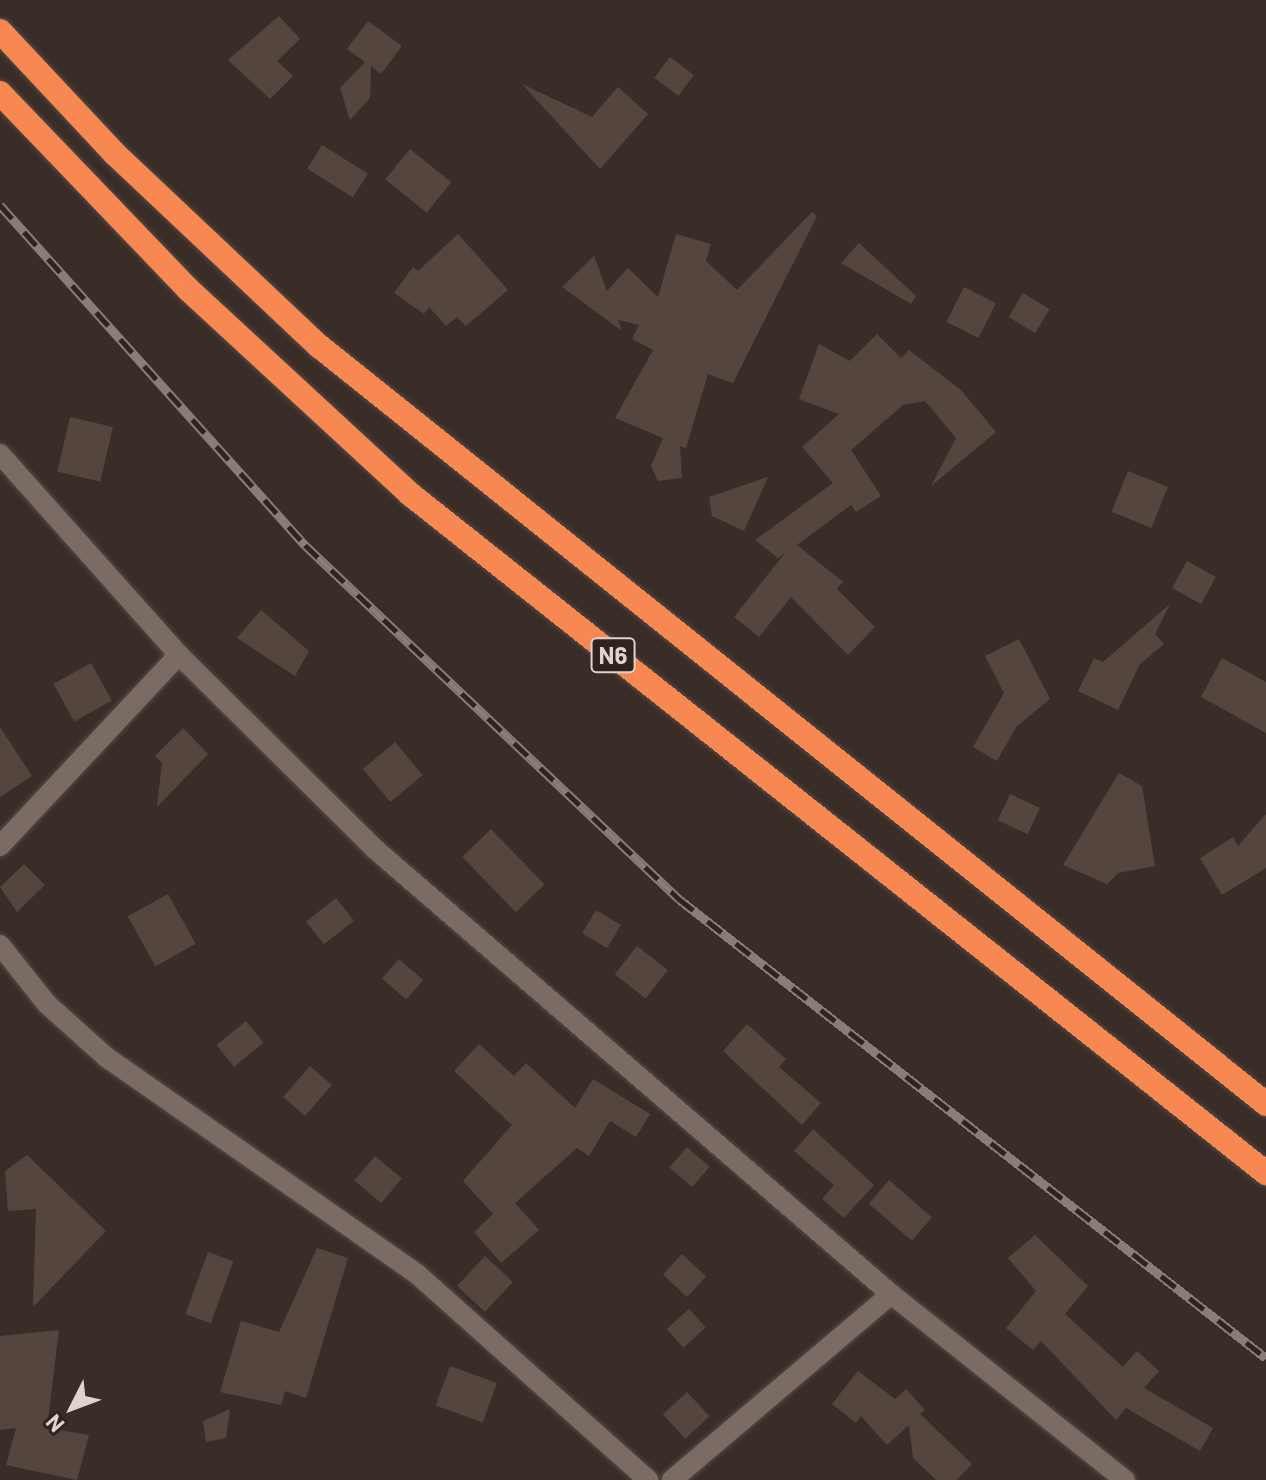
<!DOCTYPE html>
<style>
body{margin:0}
#map{position:relative;width:1266px;height:1480px;overflow:hidden;background:#3a2d27;font-family:Barlow,sans-serif}
div>[style]{position:absolute}
[style*='--x']{left:calc(var(--x)*1px);top:calc(var(--y)*1px);width:calc(var(--w)*1px);rotate:calc(var(--a)*1deg)}
.building>*{inset:0;background:#54463f;transform-origin:0 0}
.roads{filter:drop-shadow(0 0 2px #564a45) drop-shadow(0 0 2px #564a45)}
.minor>*{height:20px;margin:-10px;padding:0 10px;transform-origin:10px;border-radius:10px;background:#7b6b65}
.highway>*{height:24px;margin:-12px;padding:0 12px;transform-origin:12px;border-radius:12px;background:#f88851}
.rail>*{height:9px;margin-top:-4.5px;transform-origin:0;background:repeating-linear-gradient(90deg,#30231d 0 18px,#887d78 0 36px);box-sizing:border-box;border-block:2px solid #887d78}
span{translate:-50% -50%;white-space:nowrap;text-align:center;line-height:1.15;-webkit-text-stroke:7px #30231d;paint-order:stroke}
.shield-label span{padding:2px 6px;background:#30231d;border:2px solid;border-radius:6px;-webkit-text-stroke-width:0}
.shield-label{font-size:24px;color:#ddd4d0;font-weight:700}
.north{position:absolute;left:32px;top:1368px;width:80px;height:80px;-webkit-text-stroke:6px #30231d;paint-order:stroke;rotate:228deg;font-size:22px;font-weight:700;line-height:32px;text-align:center;color:#ddd4d0}
.north::after{content:'';display:block;margin:auto;width:28px;height:36px;background:#ddd4d0;clip-path:polygon(50% 0,100% 100%,50% 72%,0 100%)}
</style>
<div id="map">
<div class="building">
<div style="clip-path:polygon(279px 16px,300px 39px,277px 61px,293px 76px,270px 99px,228px 60px)"></div>
<div style="clip-path:polygon(368px 21px,402px 46px,381px 74px,371px 66px,370px 98px,350px 120px,340px 88px,365px 62px,347px 49px)"></div>
<div style="left:670px;top:57px;width:30px;height:26px;rotate:37deg"></div>
<div style="clip-path:polygon(522px 84px,592px 117px,618px 87px,648px 114px,600px 169px)"></div>
<div style="left:322px;top:145px;width:54px;height:28px;rotate:32deg"></div>
<div style="left:410px;top:149px;width:53px;height:39px;rotate:39deg"></div>
<div style="clip-path:polygon(812px 212px,817px 216px,733px 383px,708px 374px,686px 448px,680px 446px,682px 478px,658px 481px,651px 466px,663px 438px,615px 418px,653px 350px,632px 339px,639px 325px,618px 320px,622px 331px,562px 287px,594px 256px,607px 291px,628px 268px,658px 297px,676px 234px,711px 244px,706px 261px,737px 290px)"></div>
<div style="clip-path:polygon(458px 234px,508px 290px,466px 326px,457px 317px,446px 326px,429px 307px,424px 314px,394px 293px,413px 267px,418px 271px)"></div>
<div style="clip-path:polygon(859px 243px,916px 296px,911px 304px,841px 263px)"></div>
<div style="left:964px;top:287px;width:36px;height:39px;rotate:27deg"></div>
<div style="left:1023px;top:293px;width:31px;height:28px;rotate:31deg"></div>
<div style="clip-path:polygon(877px 334px,901px 358px,909px 350px,961px 390px,996px 432px,931px 486px,956px 438px,925px 401px,903px 405px,851px 450px,881px 496px,856px 512px,851px 505px,797px 545px,843px 582px,837px 589px,875px 627px,848px 655px,791px 597px,759px 637px,734px 617px,785px 553px,778px 558px,755px 540px,833px 483px,802px 447px,839px 414px,799px 399px,819px 344px,850px 361px)"></div>
<div style="left:70px;top:417px;width:44px;height:56px;rotate:13deg"></div>
<div style="left:1128px;top:471px;width:43px;height:44px;rotate:22deg"></div>
<div style="clip-path:polygon(768px 477px,744px 531px,712px 516px,709px 497px)"></div>
<div style="left:1187px;top:561px;width:33px;height:31px;rotate:29deg"></div>
<div style="clip-path:polygon(1170px 604px,1155px 634px,1164px 644px,1140px 664px,1118px 710px,1078px 691px,1094px 658px,1103px 662px)"></div>
<div style="clip-path:polygon(261px 610px,309px 651px,295px 676px,237px 638px)"></div>
<div style="clip-path:polygon(1019px 639px,1050px 699px,1016px 727px,997px 761px,973px 747px,1004px 693px,985px 656px)"></div>
<div style="clip-path:polygon(1222px 658px,1266px 682px,1266px 733px,1201px 697px)"></div>
<div style="left:91px;top:663px;width:43px;height:43px;rotate:61deg"></div>
<div style="clip-path:polygon(0 727px,32px 776px,0 797px)"></div>
<div style="clip-path:polygon(183px 728px,208px 754px,157px 807px,162px 763px,155px 756px)"></div>
<div style="left:395px;top:742px;width:43px;height:42px;rotate:50deg"></div>
<div style="clip-path:polygon(1119px 773px,1142px 786px,1155px 866px,1118px 873px,1107px 884px,1063px 865px)"></div>
<div style="left:1010px;top:794px;width:33px;height:29px;rotate:25deg"></div>
<div style="clip-path:polygon(1266px 814px,1266px 868px,1222px 895px,1200px 858px,1233px 837px,1238px 846px)"></div>
<div style="left:491px;top:829px;width:77px;height:40px;rotate:46deg"></div>
<div style="clip-path:polygon(24px 864px,45px 885px,17px 912px,0 887px)"></div>
<div style="left:168px;top:894px;width:57px;height:46px;rotate:61deg"></div>
<div style="left:336px;top:898px;width:29px;height:38px;rotate:52deg"></div>
<div style="left:596px;top:910px;width:29px;height:27px;rotate:31deg"></div>
<div style="left:637px;top:946px;width:39px;height:36px;rotate:38deg"></div>
<div style="left:399px;top:959px;width:32px;height:26px;rotate:41deg"></div>
<div style="left:246px;top:1021px;width:28px;height:38px;rotate:51deg"></div>
<div style="clip-path:polygon(747px 1024px,786px 1059px,779px 1067px,821px 1103px,802px 1125px,723px 1051px)"></div>
<div style="clip-path:polygon(479px 1044px,514px 1076px,526px 1063px,575px 1108px,593px 1079px,650px 1114px,636px 1137px,610px 1121px,589px 1156px,577px 1148px,515px 1203px,539px 1230px,501px 1263px,474px 1232px,493px 1214px,463px 1181px,512px 1125px,454px 1071px)"></div>
<div style="left:310px;top:1066px;width:29px;height:41px;rotate:41deg"></div>
<div style="clip-path:polygon(813px 1129px,874px 1185px,844px 1218px,822px 1199px,834px 1185px,794px 1151px)"></div>
<div style="left:687px;top:1147px;width:30px;height:27px;rotate:41deg"></div>
<div style="clip-path:polygon(27px 1155px,106px 1231px,33px 1307px,36px 1209px,8px 1211px,5px 1171px)"></div>
<div style="left:375px;top:1156px;width:35px;height:32px;rotate:40deg"></div>
<div style="left:889px;top:1180px;width:57px;height:31px;rotate:41deg"></div>
<div style="clip-path:polygon(1035px 1235px,1088px 1286px,1065px 1314px,1123px 1367px,1137px 1351px,1159px 1371px,1144px 1388px,1213px 1428px,1200px 1451px,1126px 1408px,1116px 1420px,1041px 1341px,1033px 1350px,1006px 1328px,1036px 1291px,1008px 1258px)"></div>
<div style="clip-path:polygon(317px 1248px,348px 1258px,306px 1398px,285px 1391px,281px 1405px,220px 1392px,241px 1321px,279px 1332px)"></div>
<div style="left:208px;top:1252px;width:27px;height:66px;rotate:20deg"></div>
<div style="left:682px;top:1254px;width:33px;height:28px;rotate:43deg"></div>
<div style="left:485px;top:1256px;width:38px;height:41px;rotate:43deg"></div>
<div style="left:689px;top:1309px;width:25px;height:30px;rotate:48deg"></div>
<div style="clip-path:polygon(59px 1330px,47px 1428px,89px 1435px,77px 1480px,6px 1465px,16px 1428px,0 1430px,0 1336px)"></div>
<div style="left:450px;top:1366px;width:50px;height:42px;rotate:20deg"></div>
<div style="clip-path:polygon(858px 1371px,895px 1399px,906px 1389px,925px 1410px,920px 1414px,972px 1464px,957px 1480px,936px 1480px,913px 1458px,909px 1425px,887px 1445px,861px 1416px,856px 1423px,832px 1404px)"></div>
<div style="left:687px;top:1392px;width:33px;height:33px;rotate:47deg"></div>
<div style="clip-path:polygon(230px 1409px,226px 1438px,206px 1442px,203px 1421px)"></div>
</div>
<div class="roads">
<div class="minor">
<div style="--x:0;--y:454;--w:269;--a:48.3"></div>
<div style="--x:179;--y:655;--w:277;--a:44.7"></div>
<div style="--x:376;--y:850;--w:680;--a:40.77"></div>
<div style="--x:891;--y:1294;--w:299;--a:38.5"></div>
<div style="--x:0;--y:846;--w:262;--a:-46.9"></div>
<div style="--x:0;--y:945;--w:75;--a:51.5"></div>
<div style="--x:47;--y:1004;--w:79;--a:41.9"></div>
<div style="--x:106;--y:1057;--w:379;--a:34.9"></div>
<div style="--x:417;--y:1274;--w:310;--a:41.7"></div>
<div style="--x:672;--y:1480;--w:287;--a:-40.3"></div>
</div>
<div class="highway">
<div style="--x:0;--y:31;--w:167;--a:46.9"></div>
<div style="--x:114;--y:153;--w:282;--a:43.3"></div>
<div style="--x:319;--y:346;--w:1213;--a:38.67"></div>
<div style="--x:0;--y:93;--w:273;--a:46.2"></div>
<div style="--x:189;--y:290;--w:301;--a:42.7"></div>
<div style="--x:410;--y:494;--w:1093;--a:38.42"></div>
</div>
</div>
<div class="rail">
<div style="--x:0;--y:205;--w:457;--a:48.1"></div>
<div style="--x:305;--y:545;--w:515;--a:43.43"></div>
<div style="--x:679;--y:899;--w:745;--a:38.02"></div>
</div>
<div class="shield-label">
<span style="left:613px;top:655px">N6</span>
</div>
<div class="north">N</div>
</div>
